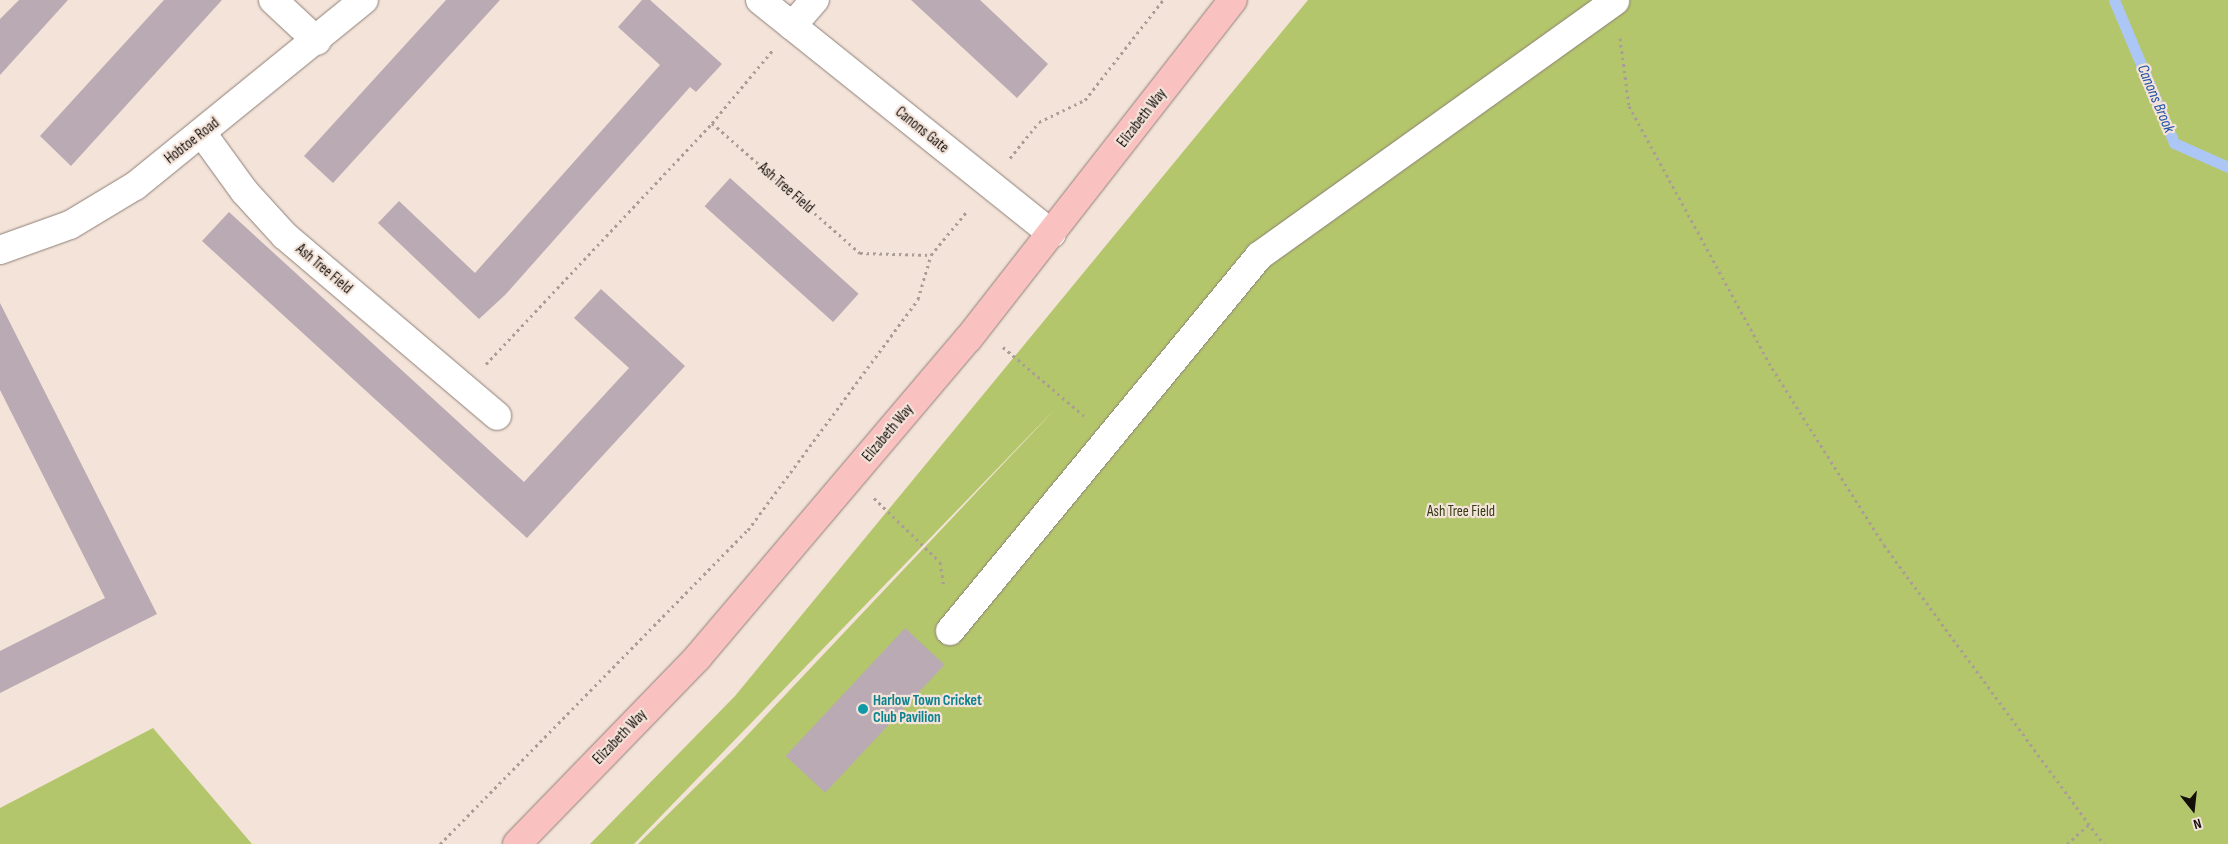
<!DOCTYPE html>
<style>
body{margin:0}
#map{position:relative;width:2228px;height:844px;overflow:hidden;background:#f3e3d9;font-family:"Sofia Sans Condensed",sans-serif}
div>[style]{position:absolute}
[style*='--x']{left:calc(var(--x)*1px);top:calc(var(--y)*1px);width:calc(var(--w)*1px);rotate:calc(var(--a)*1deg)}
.green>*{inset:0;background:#b4c66c}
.stream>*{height:11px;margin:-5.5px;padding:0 5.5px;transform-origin:5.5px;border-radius:5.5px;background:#acc7f5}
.building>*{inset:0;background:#b9aab4;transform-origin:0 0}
.path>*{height:3px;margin-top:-1.5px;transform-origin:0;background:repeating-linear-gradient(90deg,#aa9d96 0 2.5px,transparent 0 6.5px)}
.roads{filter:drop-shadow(0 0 1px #8d7f76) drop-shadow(0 0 1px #8d7f76)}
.minor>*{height:28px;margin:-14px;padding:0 14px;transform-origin:14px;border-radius:14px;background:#fff}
.major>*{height:28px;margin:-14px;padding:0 14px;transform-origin:14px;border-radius:14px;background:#f9c2c1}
.dots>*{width:14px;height:14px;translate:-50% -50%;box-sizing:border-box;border:2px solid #f3e3d9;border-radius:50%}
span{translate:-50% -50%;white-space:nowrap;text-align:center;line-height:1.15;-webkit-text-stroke:4.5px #f3e3d9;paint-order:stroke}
.street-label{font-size:15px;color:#140e0b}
.park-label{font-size:15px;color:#343b14}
.culture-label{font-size:15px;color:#0d838f;font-weight:700}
.left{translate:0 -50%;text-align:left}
.water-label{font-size:16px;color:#2253a9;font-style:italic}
.north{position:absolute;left:2168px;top:784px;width:50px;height:50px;-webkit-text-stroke:4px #f3e3d9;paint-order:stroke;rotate:164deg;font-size:14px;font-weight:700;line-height:20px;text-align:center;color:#140e0b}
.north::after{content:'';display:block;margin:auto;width:18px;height:22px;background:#140e0b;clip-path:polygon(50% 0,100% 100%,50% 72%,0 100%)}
</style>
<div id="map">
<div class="green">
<div style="clip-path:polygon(1308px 0,2228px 0,2228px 844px,638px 844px,737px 746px,1056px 408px,634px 844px,590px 844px,735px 696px)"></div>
<div style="clip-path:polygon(153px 728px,252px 844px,0 844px,0 808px)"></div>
</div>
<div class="stream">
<div style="--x:2114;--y:0;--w:155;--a:67.2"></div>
<div style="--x:2174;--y:143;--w:59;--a:24"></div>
</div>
<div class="building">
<div style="clip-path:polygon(19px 0,68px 0,0 75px,0 19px)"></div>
<div style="clip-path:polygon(164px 0,222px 0,71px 166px,40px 136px)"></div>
<div style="clip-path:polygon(446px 0,500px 0,333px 183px,304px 156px)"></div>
<div style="clip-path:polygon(642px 0,650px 0,722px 64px,696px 92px,690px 87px,505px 295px,479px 319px,378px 223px,399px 201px,475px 273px,660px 65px,618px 27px)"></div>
<div style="clip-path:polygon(911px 0,980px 0,1048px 64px,1017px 98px)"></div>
<div style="left:730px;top:178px;width:173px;height:38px;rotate:42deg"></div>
<div style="clip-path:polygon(229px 212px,524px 482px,629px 368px,574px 318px,601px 289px,685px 366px,527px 538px,202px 241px)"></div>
<div style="clip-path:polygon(0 303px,157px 614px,0 693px,0 651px,105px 598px,0 390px)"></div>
<div style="left:905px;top:628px;width:54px;height:175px;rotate:43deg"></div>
</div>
<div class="path">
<div style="--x:1620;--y:38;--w:69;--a:82.5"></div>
<div style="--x:1629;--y:106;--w:298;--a:61.4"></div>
<div style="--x:1772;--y:368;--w:209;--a:57.7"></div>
<div style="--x:1884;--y:545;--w:371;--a:53.7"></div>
<div style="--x:712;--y:123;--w:197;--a:41.3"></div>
<div style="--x:860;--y:253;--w:71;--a:1.6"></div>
<div style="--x:1010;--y:158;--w:46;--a:-51.1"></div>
<div style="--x:1039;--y:122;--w:51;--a:-25.6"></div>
<div style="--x:1085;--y:100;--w:127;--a:-52"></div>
<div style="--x:1003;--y:347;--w:106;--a:40.4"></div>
<div style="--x:486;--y:364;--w:330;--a:-46.8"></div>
<div style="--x:712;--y:123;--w:94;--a:-50.2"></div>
<div style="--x:874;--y:498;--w:92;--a:44.1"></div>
<div style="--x:940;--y:562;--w:24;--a:81"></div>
<div style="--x:440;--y:844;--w:440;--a:-45.6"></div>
<div style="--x:748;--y:530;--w:287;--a:-53.6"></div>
<div style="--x:918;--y:299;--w:46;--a:-73.5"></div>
<div style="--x:931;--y:255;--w:58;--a:-50.6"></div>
<div style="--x:2067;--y:844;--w:30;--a:-42"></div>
</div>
<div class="roads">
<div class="minor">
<div style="--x:273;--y:0;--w:60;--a:43"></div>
<div style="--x:760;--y:0;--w:374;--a:38.7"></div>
<div style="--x:792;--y:26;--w:35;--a:-49"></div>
<div style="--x:202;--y:133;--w:72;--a:54.1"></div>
<div style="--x:244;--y:191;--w:61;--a:47.7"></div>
<div style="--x:285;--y:236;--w:278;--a:40.3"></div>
<div style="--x:0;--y:250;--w:74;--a:-19.7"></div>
<div style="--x:70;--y:225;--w:76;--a:-31"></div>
<div style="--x:135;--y:186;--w:295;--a:-39.1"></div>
<div style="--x:950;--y:631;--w:486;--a:-50.5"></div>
<div style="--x:1259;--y:256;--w:438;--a:-35.6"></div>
</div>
<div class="major">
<div style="--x:517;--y:844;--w:260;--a:-45.9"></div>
<div style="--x:698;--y:657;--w:417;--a:-49.7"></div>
<div style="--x:968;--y:339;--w:430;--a:-52"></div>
</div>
</div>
<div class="dots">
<div style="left:863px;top:709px;background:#0f9aa8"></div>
</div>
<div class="street-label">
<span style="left:1142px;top:118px;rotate:-52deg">Elizabeth Way</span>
<span style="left:922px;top:130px;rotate:39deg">Canons Gate</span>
<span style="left:192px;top:141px;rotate:-38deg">Hobtoe Road</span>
<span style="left:786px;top:188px;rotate:41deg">Ash Tree Field</span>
<span style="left:324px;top:269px;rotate:40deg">Ash Tree Field</span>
<span style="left:888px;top:433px;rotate:-50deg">Elizabeth Way</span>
<span style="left:620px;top:737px;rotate:-46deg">Elizabeth Way</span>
</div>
<div class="park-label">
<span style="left:1461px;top:512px">Ash Tree Field</span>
</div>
<div class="culture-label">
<span class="left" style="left:873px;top:709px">Harlow Town Cricket<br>Club Pavilion</span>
</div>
<div class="water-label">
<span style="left:2155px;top:99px;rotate:67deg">Canons Brook</span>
</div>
<div class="north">N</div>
</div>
